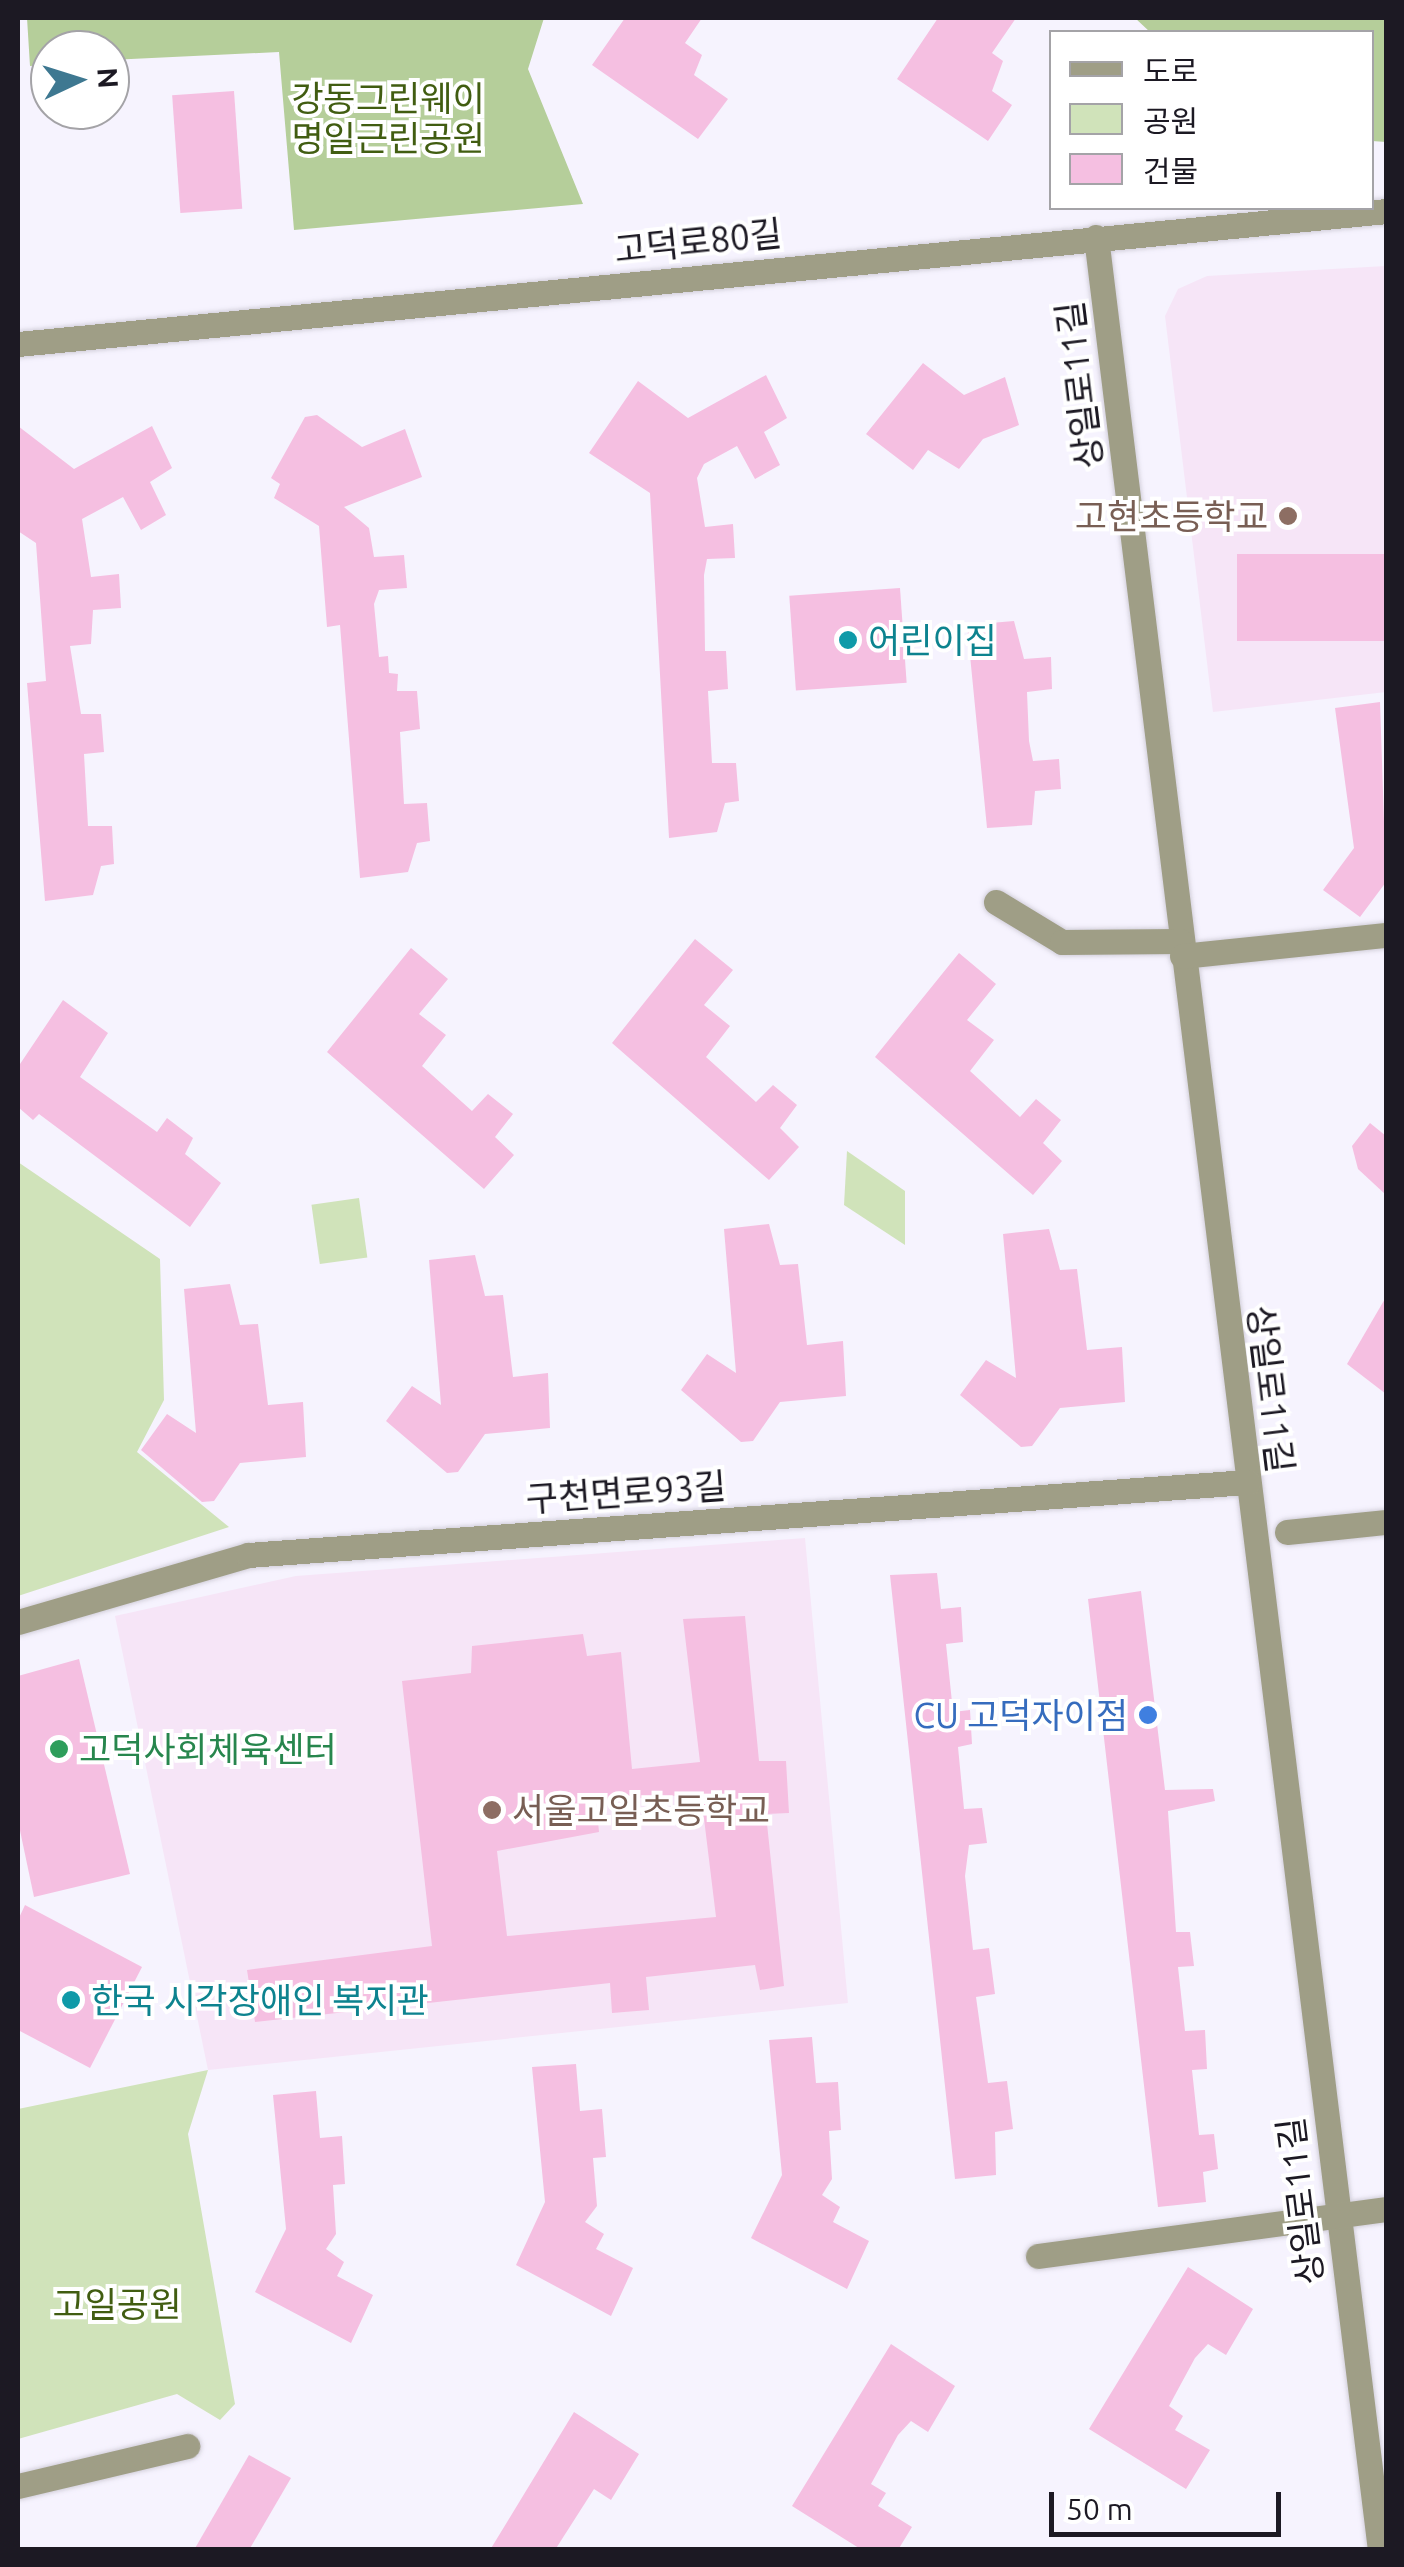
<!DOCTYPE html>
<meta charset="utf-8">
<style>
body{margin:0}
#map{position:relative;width:1404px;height:2567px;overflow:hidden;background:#f6f3fe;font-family:Ubuntu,"Noto Sans KR",sans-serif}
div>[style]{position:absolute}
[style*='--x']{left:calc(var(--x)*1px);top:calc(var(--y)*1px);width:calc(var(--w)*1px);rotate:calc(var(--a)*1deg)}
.education>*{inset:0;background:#f6e5f7}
.green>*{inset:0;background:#d0e3ba;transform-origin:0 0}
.forest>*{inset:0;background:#b5ce9a}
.building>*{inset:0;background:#f5bfe1;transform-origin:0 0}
.roads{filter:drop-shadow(0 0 2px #d3d0db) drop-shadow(0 0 2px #d3d0db)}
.pedestrian>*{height:25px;margin:-12.5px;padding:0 12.5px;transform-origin:12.5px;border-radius:12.5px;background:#9f9e86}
.minor>*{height:25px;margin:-12.5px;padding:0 12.5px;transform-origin:12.5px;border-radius:12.5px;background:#9f9e86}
.dots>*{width:28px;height:28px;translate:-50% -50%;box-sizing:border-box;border:5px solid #fff;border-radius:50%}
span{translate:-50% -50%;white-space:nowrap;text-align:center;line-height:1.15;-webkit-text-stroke:8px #fff;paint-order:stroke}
.park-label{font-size:35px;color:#415d11}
.street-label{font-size:35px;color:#1c1923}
.education-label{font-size:35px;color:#785e54}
.right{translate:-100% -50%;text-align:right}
.left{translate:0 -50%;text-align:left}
.culture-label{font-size:35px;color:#0d838f}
.shop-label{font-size:35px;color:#366cbe}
.leisure-label{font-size:35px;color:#27864d}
.frame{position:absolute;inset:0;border:20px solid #1c1923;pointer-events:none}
.legend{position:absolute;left:1049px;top:30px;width:325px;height:180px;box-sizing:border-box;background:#fff;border:2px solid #a4a3a7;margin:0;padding:12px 18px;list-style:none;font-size:30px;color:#1c1923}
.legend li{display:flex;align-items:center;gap:20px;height:50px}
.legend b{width:50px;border:2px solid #a4a3a7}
.north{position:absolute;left:30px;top:30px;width:100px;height:100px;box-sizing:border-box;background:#fff;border:2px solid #a4a3a7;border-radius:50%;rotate:86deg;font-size:28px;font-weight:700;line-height:40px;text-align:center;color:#1c1923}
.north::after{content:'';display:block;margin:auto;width:35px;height:45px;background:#3e7891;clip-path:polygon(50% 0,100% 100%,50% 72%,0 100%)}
.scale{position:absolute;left:1049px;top:2492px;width:232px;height:45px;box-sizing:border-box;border:5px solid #1c1923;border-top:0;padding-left:12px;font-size:30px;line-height:35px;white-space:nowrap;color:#1c1923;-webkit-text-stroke:8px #fff;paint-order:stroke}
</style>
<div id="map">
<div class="education">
<div style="clip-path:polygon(1386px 266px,1386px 692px,1213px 712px,1165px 316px,1178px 289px,1207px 276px)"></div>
<div style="clip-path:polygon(805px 1538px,848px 2003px,208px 2070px,115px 1616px,296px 1576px)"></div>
</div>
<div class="green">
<div style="clip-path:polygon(847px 1151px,905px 1191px,905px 1245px,844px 1205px)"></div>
<div style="clip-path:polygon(18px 1162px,160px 1259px,164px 1400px,137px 1452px,229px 1527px,18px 1596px)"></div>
<div style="left:359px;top:1198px;width:60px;height:48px;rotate:82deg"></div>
<div style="clip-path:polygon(208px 2070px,188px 2134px,235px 2404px,220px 2420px,177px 2394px,18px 2439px,18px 2109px)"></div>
</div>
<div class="forest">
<div style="clip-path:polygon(27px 18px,544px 18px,528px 69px,583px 204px,294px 230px,279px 52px,110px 60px,110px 50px,50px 50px,50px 65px,30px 66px)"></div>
<div style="clip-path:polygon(1135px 18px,1386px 18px,1386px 142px,1372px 141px,1372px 32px,1150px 32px)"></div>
</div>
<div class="building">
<div style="clip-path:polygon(625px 18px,702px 18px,685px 43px,702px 55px,694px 75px,728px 99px,698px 139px,592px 65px)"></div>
<div style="clip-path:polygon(938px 18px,1016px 18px,992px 53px,1003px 61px,992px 91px,1012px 105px,988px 141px,897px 79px)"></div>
<div style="left:234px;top:91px;width:118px;height:62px;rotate:86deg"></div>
<div style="clip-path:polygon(923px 363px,964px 395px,1005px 377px,1019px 425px,983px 439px,959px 469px,928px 450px,913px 470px,866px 434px)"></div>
<div style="clip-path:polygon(766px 375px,787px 418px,764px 432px,780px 465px,755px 479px,737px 446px,704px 464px,697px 478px,705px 527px,733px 524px,735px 558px,707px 559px,704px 575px,705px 651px,726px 651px,728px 689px,708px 691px,712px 763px,736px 763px,739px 801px,725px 803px,717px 832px,669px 838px,650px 493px,589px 453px,638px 381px,688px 418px)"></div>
<div style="clip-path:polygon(317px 415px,362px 447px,405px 429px,422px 477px,344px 507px,369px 528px,374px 557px,404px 555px,407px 588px,379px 590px,374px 604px,379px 657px,388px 656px,389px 673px,398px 674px,397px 691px,417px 691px,420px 729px,400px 732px,404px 804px,427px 803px,430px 841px,417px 843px,408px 872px,360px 878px,340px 625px,327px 627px,319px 526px,274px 498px,280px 484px,271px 478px,305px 417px)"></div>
<div style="clip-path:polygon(18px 426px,74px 469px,152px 426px,172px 468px,150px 482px,166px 515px,141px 530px,123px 497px,82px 519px,91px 577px,119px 574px,121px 608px,93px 610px,91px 644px,70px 646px,81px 714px,101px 714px,104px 752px,84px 754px,88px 826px,112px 826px,114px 864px,101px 866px,93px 895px,45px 901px,27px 683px,46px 681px,36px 543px,18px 531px)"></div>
<div style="left:1386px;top:554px;width:87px;height:149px;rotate:90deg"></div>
<div style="left:900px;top:588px;width:95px;height:111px;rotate:86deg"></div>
<div style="clip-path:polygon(1014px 621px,1024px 659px,1051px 657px,1052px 689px,1027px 692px,1029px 741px,1033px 761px,1059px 759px,1061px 789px,1035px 791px,1032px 825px,987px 828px,967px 625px)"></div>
<div style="clip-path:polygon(1380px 702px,1386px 882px,1360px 917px,1323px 890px,1354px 848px,1335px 708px)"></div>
<div style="clip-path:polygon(695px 939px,733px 970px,704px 1005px,730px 1026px,706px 1057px,756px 1102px,773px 1085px,797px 1105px,780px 1128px,799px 1147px,769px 1180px,612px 1043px)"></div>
<div style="clip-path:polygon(411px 948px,448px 979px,419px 1014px,446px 1035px,422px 1066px,472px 1111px,488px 1094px,513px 1114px,495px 1137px,514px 1155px,484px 1189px,327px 1052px)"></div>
<div style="clip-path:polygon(959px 953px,996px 984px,967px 1020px,994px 1040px,970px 1071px,1020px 1117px,1036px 1099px,1061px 1120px,1043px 1143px,1062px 1161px,1033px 1195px,875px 1057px)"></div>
<div style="clip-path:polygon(63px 1000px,108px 1033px,80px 1077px,157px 1132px,167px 1118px,193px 1138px,185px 1154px,221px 1183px,190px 1227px,39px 1114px,33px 1120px,18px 1107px,18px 1067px)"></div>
<div style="clip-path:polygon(1370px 1123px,1386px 1136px,1386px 1195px,1358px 1169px,1352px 1146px)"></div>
<div style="clip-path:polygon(769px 1224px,780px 1265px,798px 1264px,807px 1345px,843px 1341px,846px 1396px,780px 1402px,753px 1441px,741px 1442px,681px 1390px,707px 1354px,736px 1373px,724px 1229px)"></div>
<div style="clip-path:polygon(1049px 1229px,1060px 1270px,1077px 1269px,1087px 1350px,1122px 1347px,1125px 1402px,1060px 1408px,1032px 1446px,1021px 1447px,960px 1395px,986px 1360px,1016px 1378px,1003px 1234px)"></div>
<div style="clip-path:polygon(475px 1255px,485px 1296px,503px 1295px,513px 1377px,548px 1373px,550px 1428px,485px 1434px,458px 1472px,447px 1473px,386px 1421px,412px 1386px,441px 1405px,429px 1260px)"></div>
<div style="clip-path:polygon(230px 1284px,240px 1325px,258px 1324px,268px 1405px,303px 1402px,306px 1457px,240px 1463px,214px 1501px,202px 1502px,141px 1450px,167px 1414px,196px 1433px,184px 1289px)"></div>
<div style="clip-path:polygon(1386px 1297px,1386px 1394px,1347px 1364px)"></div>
<div style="clip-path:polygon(937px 1573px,941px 1609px,961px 1607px,963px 1642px,946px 1644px,953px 1712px,970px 1710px,972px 1744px,958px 1747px,964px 1809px,982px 1808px,987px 1843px,969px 1845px,965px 1876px,973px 1950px,989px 1948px,995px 1994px,976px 1997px,988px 2083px,1007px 2081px,1013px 2129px,995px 2132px,996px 2175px,955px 2179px,890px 1575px)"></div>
<div style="clip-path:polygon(1141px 1591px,1165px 1790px,1213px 1789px,1215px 1801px,1168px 1811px,1176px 1932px,1190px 1932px,1194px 1966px,1178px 1967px,1185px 2031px,1205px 2030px,1207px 2069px,1192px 2070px,1199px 2135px,1214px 2134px,1218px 2169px,1203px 2172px,1206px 2202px,1158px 2207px,1088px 1599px)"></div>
<div style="clip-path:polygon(evenodd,745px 1616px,759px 1761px,786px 1761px,789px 1813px,766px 1814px,784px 1986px,760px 1990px,755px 1965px,646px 1977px,649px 2010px,612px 2013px,610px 1983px,255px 2022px,247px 1970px,432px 1946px,402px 1681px,471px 1673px,472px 1646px,583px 1634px,587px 1656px,621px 1652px,632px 1769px,700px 1762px,683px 1619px,745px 1616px,701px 1794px,716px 1917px,507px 1936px,497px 1851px,599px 1832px,596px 1801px,701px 1794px)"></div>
<div style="clip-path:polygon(79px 1659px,130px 1874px,34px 1897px,18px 1821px,18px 1676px)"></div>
<div style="clip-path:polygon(25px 1905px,142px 1967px,90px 2068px,18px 2030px,18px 1920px)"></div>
<div style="clip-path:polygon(812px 2037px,816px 2083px,838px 2082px,841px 2130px,829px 2131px,832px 2179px,822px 2195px,840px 2207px,833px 2222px,869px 2241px,847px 2289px,751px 2238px,782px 2175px,769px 2040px)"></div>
<div style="clip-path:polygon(576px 2064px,580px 2111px,602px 2109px,606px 2157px,593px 2158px,597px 2206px,585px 2222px,604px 2234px,596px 2249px,633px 2268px,611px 2316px,516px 2265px,545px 2202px,532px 2067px)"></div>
<div style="clip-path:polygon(316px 2091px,320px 2138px,342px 2136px,345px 2184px,333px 2185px,336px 2234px,326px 2249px,344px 2262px,337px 2276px,373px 2295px,351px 2343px,255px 2292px,286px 2229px,273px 2095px)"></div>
<div style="clip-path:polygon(1188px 2267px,1253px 2309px,1226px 2355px,1208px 2344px,1195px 2358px,1169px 2406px,1183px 2416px,1175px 2430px,1210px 2450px,1186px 2489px,1089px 2429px)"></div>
<div style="clip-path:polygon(891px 2344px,955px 2386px,928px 2432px,911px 2421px,898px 2435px,871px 2484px,886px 2493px,878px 2506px,912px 2527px,898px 2550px,862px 2550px,792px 2506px)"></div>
<div style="clip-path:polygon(574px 2412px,639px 2454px,611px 2500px,594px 2489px,555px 2550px,490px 2550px)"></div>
<div style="clip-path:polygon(249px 2455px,291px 2478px,249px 2550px,194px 2550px)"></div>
</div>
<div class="roads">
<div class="pedestrian">
<div style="--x:1287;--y:1532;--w:100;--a:-5.8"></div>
</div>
<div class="minor">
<div style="--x:1096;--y:237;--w:2330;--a:83"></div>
<div style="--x:18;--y:344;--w:1374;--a:-5.55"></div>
<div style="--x:996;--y:902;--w:77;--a:31.2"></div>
<div style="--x:1062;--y:942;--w:118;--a:-0.5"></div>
<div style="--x:1182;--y:956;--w:205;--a:-5.9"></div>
<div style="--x:18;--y:1622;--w:240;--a:-16.2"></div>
<div style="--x:248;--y:1555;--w:1003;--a:-4.18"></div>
<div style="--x:1038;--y:2256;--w:351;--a:-7.7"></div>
<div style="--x:18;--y:2486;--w:174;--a:-13.3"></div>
</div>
</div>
<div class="dots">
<div style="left:1288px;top:516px;background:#8d6e63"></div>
<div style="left:848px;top:640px;background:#0f9aa8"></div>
<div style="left:1148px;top:1715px;background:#3f7fe0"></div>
<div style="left:59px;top:1749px;background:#2e9e5b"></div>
<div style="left:492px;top:1810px;background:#8d6e63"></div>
<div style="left:71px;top:2000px;background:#0f9aa8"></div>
</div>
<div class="park-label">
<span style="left:388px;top:118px">강동그린웨이<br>명일근린공원</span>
<span style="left:117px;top:2304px">고일공원</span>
</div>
<div class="street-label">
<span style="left:698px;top:241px;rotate:-6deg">고덕로80길</span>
<span style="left:1079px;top:385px;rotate:-97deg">상일로11길</span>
<span style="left:1271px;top:1389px;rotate:83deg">상일로11길</span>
<span style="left:626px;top:1492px;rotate:-4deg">구천면로93길</span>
<span style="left:1300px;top:2201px;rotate:-97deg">상일로11길</span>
</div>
<div class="education-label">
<span class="right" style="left:1268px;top:516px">고현초등학교</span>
<span class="left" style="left:512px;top:1810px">서울고일초등학교</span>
</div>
<div class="culture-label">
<span class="left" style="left:868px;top:640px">어린이집</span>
<span class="left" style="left:91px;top:2000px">한국 시각장애인 복지관</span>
</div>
<div class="shop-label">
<span class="right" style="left:1128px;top:1715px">CU 고덕자이점</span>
</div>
<div class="leisure-label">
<span class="left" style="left:79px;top:1749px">고덕사회체육센터</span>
</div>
<div class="frame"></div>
<ul class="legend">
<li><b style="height:12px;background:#9f9e86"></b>도로</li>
<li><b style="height:28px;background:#d0e3ba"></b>공원</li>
<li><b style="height:28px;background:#f5bfe1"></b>건물</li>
</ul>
<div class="north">N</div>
<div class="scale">50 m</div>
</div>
